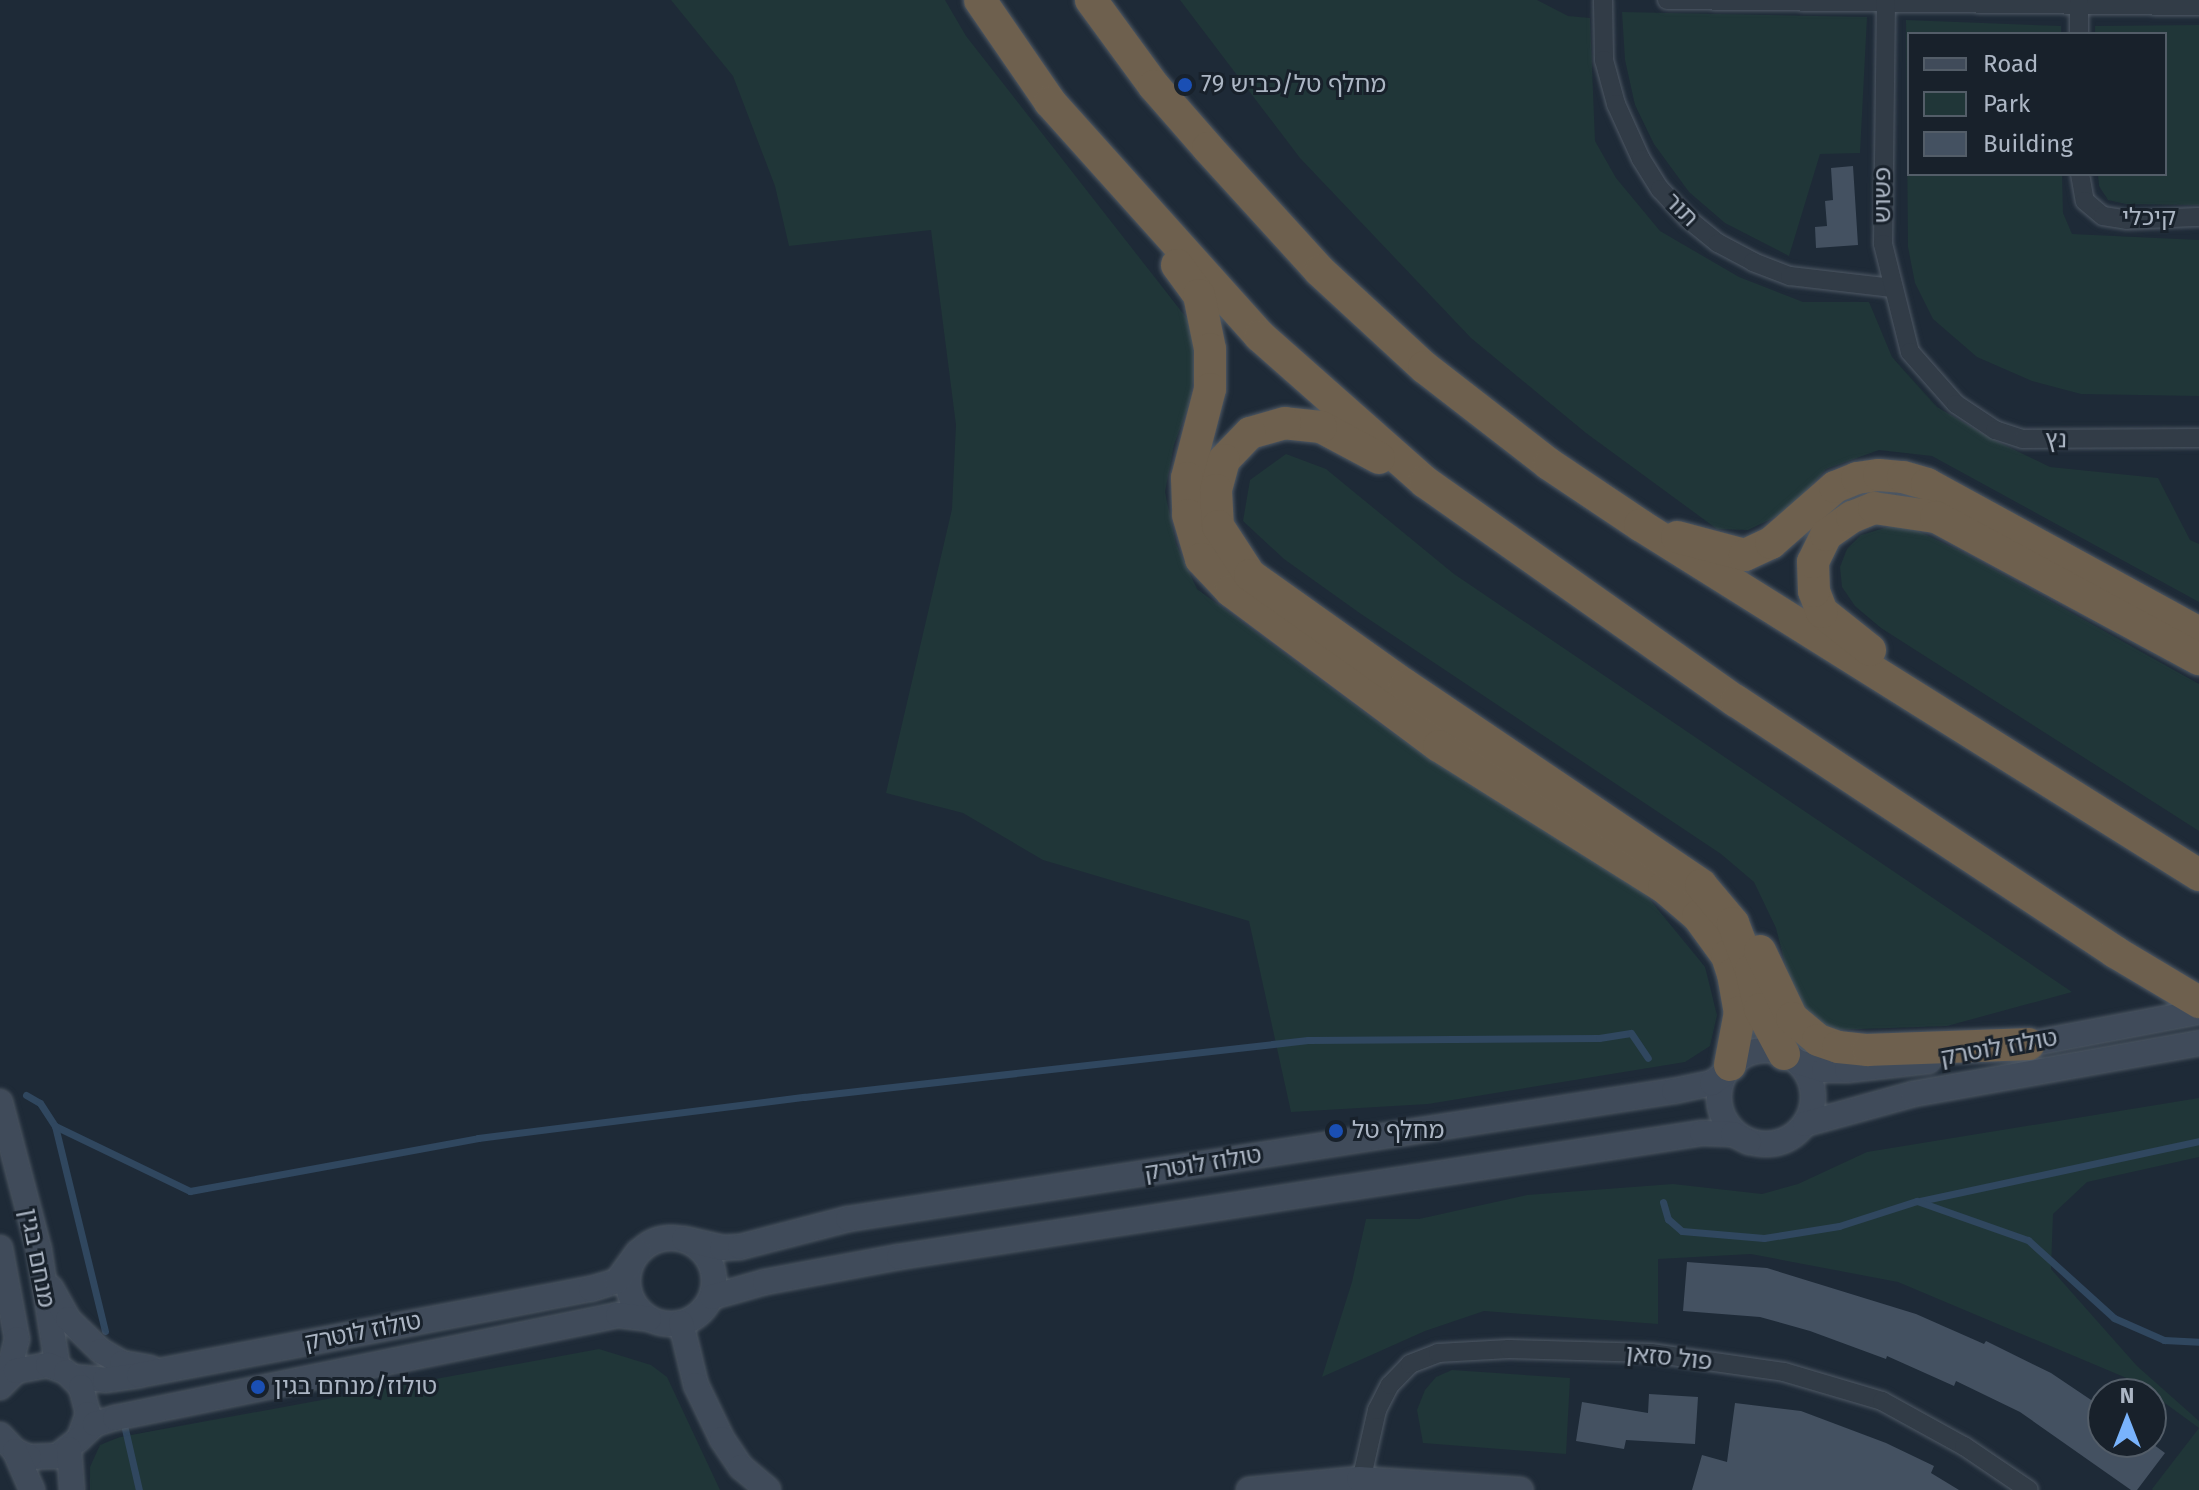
<!DOCTYPE html>
<meta charset="utf-8">
<style>
body{margin:0}
#map{position:relative;width:2199px;height:1490px;overflow:hidden;background:#1e2a37;font-family:"Fira Sans","Noto Sans Hebrew",sans-serif}
div>[style]{position:absolute}
[style*='--x']{left:calc(var(--x)*1px);top:calc(var(--y)*1px);width:calc(var(--w)*1px);rotate:calc(var(--a)*1deg)}
.green>*{inset:0;background:#203638}
.stream>*{height:7px;margin:-3.5px;padding:0 3.5px;transform-origin:3.5px;border-radius:3.5px;background:#30475f}
.building>*{inset:0;background:#445161}
.roads{filter:drop-shadow(0 0 2px #4f5965) drop-shadow(0 0 2px #4f5965)}
.street>*{height:18px;margin:-9px;padding:0 9px;transform-origin:9px;border-radius:9px;background:#323c47}
.secondary>*{height:24px;margin:-12px;padding:0 12px;transform-origin:12px;border-radius:12px;background:#404b5a}
.secondary>.ring{margin:-12px;padding:0;box-sizing:content-box;background:none;border:24px solid #404b5a;border-radius:50%}
.highway>*{height:32px;margin:-16px;padding:0 16px;transform-origin:16px;border-radius:16px;background:#6e604e}
.dots>*{width:22px;height:22px;translate:-50% -50%;box-sizing:border-box;border:4px solid #18212b;border-radius:50%}
span{translate:-50% -50%;white-space:nowrap;text-align:center;line-height:1.15;-webkit-text-stroke:6px #18212b;paint-order:stroke}
.poi-label{font-size:24px;color:#acb6c4}
.left{translate:0 -50%;text-align:left}
.street-label{font-size:24px;color:#acb6c4}
.legend{position:absolute;left:1907px;top:32px;width:260px;height:144px;box-sizing:border-box;background:#18212b;border:2px solid #535d68;margin:0;padding:10px 14px;list-style:none;font-size:24px;color:#acb6c4}
.legend li{display:flex;align-items:center;gap:16px;height:40px}
.legend b{width:40px;border:2px solid #535d68}
.north{position:absolute;left:2087px;top:1378px;width:80px;height:80px;box-sizing:border-box;background:#18212b;border:2px solid #535d68;border-radius:50%;rotate:0deg;font-size:22px;font-weight:700;line-height:32px;text-align:center;color:#acb6c4}
.north::after{content:'';display:block;margin:auto;width:28px;height:36px;background:#79b3fc;clip-path:polygon(50% 0,100% 100%,50% 72%,0 100%)}
</style>
<div id="map">
<div class="green">
<div style="clip-path:polygon(671px 0,945px 0,966px 36px,1192px 325px,1194px 375px,1189px 404px,1174px 445px,1165px 492px,1176px 544px,1197px 589px,1394px 734px,1642px 890px,1705px 967px,1717px 1015px,1710px 1046px,1685px 1062px,1428px 1104px,1291px 1112px,1249px 921px,1043px 860px,963px 813px,886px 793px,952px 509px,956px 425px,931px 230px,789px 246px,775px 186px,733px 76px)"></div>
<div style="clip-path:polygon(1180px 0,1537px 0,1568px 16px,1590px 18px,1595px 141px,1616px 178px,1660px 231px,1739px 277px,1803px 302px,1869px 302px,1892px 357px,1937px 407px,1992px 439px,2050px 467px,2158px 478px,2190px 540px,2199px 544px,2199px 602px,1932px 456px,1879px 450px,1826px 469px,1788px 511px,1748px 530px,1717px 529px,1586px 433px,1471px 338px,1300px 158px)"></div>
<div style="clip-path:polygon(1622px 12px,1867px 17px,1860px 153px,1820px 154px,1789px 256px,1725px 223px,1689px 192px,1654px 144px,1635px 105px,1625px 60px)"></div>
<div style="clip-path:polygon(1906px 20px,2061px 26px,2061px 34px,1909px 34px,1909px 174px,2062px 174px,2063px 213px,2072px 234px,2199px 240px,2199px 396px,2081px 394px,2032px 381px,1977px 357px,1933px 319px,1915px 283px,1908px 247px)"></div>
<div style="clip-path:polygon(2199px 25px,2199px 205px,2126px 204px,2108px 200px,2099px 186px,2098px 174px,2165px 174px,2165px 34px,2095px 34px,2095px 26px)"></div>
<div style="clip-path:polygon(1286px 454px,1326px 469px,1454px 574px,2072px 992px,1947px 1026px,1832px 1030px,1805px 1015px,1791px 987px,1776px 928px,1754px 882px,1721px 854px,1361px 614px,1284px 559px,1243px 521px,1250px 480px)"></div>
<div style="clip-path:polygon(1891px 526px,1914px 529px,1966px 554px,2199px 684px,2199px 831px,1881px 628px,1855px 606px,1842px 587px,1840px 567px,1847px 549px,1861px 535px)"></div>
<div style="clip-path:polygon(2199px 1098px,2199px 1157px,2087px 1182px,2053px 1214px,2051px 1269px,2137px 1366px,2199px 1421px,2199px 1428px,2136px 1382px,1898px 1282px,1751px 1254px,1658px 1259px,1658px 1324px,1484px 1311px,1425px 1331px,1322px 1377px,1352px 1282px,1366px 1219px,1419px 1219px,1527px 1195px,1673px 1184px,1762px 1194px,1798px 1184px,1867px 1152px)"></div>
<div style="clip-path:polygon(599px 1349px,651px 1365px,667px 1377px,720px 1490px,90px 1490px,90px 1467px,100px 1445px,120px 1437px)"></div>
<div style="clip-path:polygon(1452px 1370px,1570px 1378px,1566px 1454px,1423px 1443px,1417px 1410px,1425px 1390px,1436px 1377px)"></div>
<div style="clip-path:polygon(2199px 1428px,2199px 1490px,2153px 1490px,2152px 1489px)"></div>
</div>
<div class="stream">
<div style="--x:26;--y:1095;--w:16;--a:30"></div>
<div style="--x:40;--y:1103;--w:27;--a:57"></div>
<div style="--x:55;--y:1126;--w:150;--a:25.7"></div>
<div style="--x:190;--y:1191;--w:293;--a:-10.4"></div>
<div style="--x:478;--y:1138;--w:329;--a:-7.2"></div>
<div style="--x:804;--y:1097;--w:507;--a:-6.45"></div>
<div style="--x:1308;--y:1040;--w:291;--a:-0.4"></div>
<div style="--x:1599;--y:1038;--w:32;--a:-9"></div>
<div style="--x:1631;--y:1033;--w:30;--a:56"></div>
<div style="--x:55;--y:1126;--w:211;--a:76.3"></div>
<div style="--x:1920;--y:1201;--w:285;--a:-12.1"></div>
<div style="--x:1663;--y:1202;--w:18;--a:74"></div>
<div style="--x:1668;--y:1219;--w:18;--a:41"></div>
<div style="--x:1682;--y:1231;--w:82;--a:4.9"></div>
<div style="--x:1764;--y:1238;--w:76;--a:-9.1"></div>
<div style="--x:1839;--y:1226;--w:82;--a:-17.8"></div>
<div style="--x:1917;--y:1201;--w:118;--a:19.4"></div>
<div style="--x:2028;--y:1240;--w:116;--a:42.2"></div>
<div style="--x:2114;--y:1318;--w:55;--a:23.7"></div>
<div style="--x:2164;--y:1340;--w:35;--a:3"></div>
<div style="--x:125;--y:1429;--w:63;--a:77.1"></div>
</div>
<div class="building">
<div style="clip-path:polygon(1853px 166px,1858px 245px,1816px 248px,1815px 227px,1827px 226px,1825px 201px,1833px 200px,1831px 168px)"></div>
<div style="clip-path:polygon(1687px 1262px,1767px 1268px,1916px 1314px,1984px 1344px,1986px 1341px,2051px 1373px,2103px 1408px,2103px 1442px,2150px 1442px,2165px 1453px,2137px 1490px,2131px 1490px,2020px 1412px,1956px 1381px,1954px 1386px,1887px 1356px,1886px 1359px,1810px 1331px,1760px 1317px,1683px 1311px)"></div>
<div style="clip-path:polygon(1649px 1394px,1698px 1397px,1695px 1444px,1626px 1440px,1624px 1449px,1576px 1441px,1582px 1402px,1648px 1413px)"></div>
<div style="clip-path:polygon(1735px 1403px,1801px 1411px,1886px 1443px,1934px 1466px,1931px 1473px,1959px 1490px,1692px 1490px,1702px 1455px,1727px 1462px)"></div>
</div>
<div class="roads">
<div class="street">
<div style="--x:1603;--y:0;--w:60;--a:89"></div>
<div style="--x:1604;--y:60;--w:46;--a:74.7"></div>
<div style="--x:1616;--y:104;--w:60;--a:65.6"></div>
<div style="--x:1641;--y:159;--w:36;--a:58"></div>
<div style="--x:1660;--y:189;--w:40;--a:47"></div>
<div style="--x:1687;--y:218;--w:40;--a:39"></div>
<div style="--x:1718;--y:243;--w:40;--a:28"></div>
<div style="--x:1753;--y:262;--w:40;--a:21"></div>
<div style="--x:1790;--y:276;--w:103;--a:6.7"></div>
<div style="--x:1667;--y:0;--w:532;--a:0.65"></div>
<div style="--x:1886;--y:0;--w:244;--a:90.7"></div>
<div style="--x:1883;--y:244;--w:111;--a:76"></div>
<div style="--x:1910;--y:352;--w:69;--a:48.5"></div>
<div style="--x:1956;--y:404;--w:47;--a:33.7"></div>
<div style="--x:1995;--y:430;--w:29;--a:18"></div>
<div style="--x:2023;--y:439;--w:176;--a:-0.3"></div>
<div style="--x:2079;--y:3;--w:31;--a:90"></div>
<div style="--x:2080;--y:174;--w:27;--a:80"></div>
<div style="--x:2085;--y:201;--w:23;--a:40"></div>
<div style="--x:2103;--y:216;--w:24;--a:9"></div>
<div style="--x:2127;--y:220;--w:72;--a:-2.4"></div>
<div style="--x:1359;--y:1490;--w:82;--a:-77.3"></div>
<div style="--x:1377;--y:1410;--w:28;--a:-63"></div>
<div style="--x:1390;--y:1385;--w:29;--a:-46"></div>
<div style="--x:1410;--y:1364;--w:30;--a:-21"></div>
<div style="--x:1438;--y:1353;--w:71;--a:-3.2"></div>
<div style="--x:1509;--y:1349;--w:142;--a:1.6"></div>
<div style="--x:1651;--y:1353;--w:134;--a:8.1"></div>
<div style="--x:1784;--y:1372;--w:102;--a:16.5"></div>
<div style="--x:1882;--y:1401;--w:94;--a:28.8"></div>
<div style="--x:1964;--y:1446;--w:78;--a:34.1"></div>
</div>
<div class="secondary">
<div style="--x:2013;--y:1047;--w:189;--a:-10.7"></div>
<div class="ring" style="left:1719px;top:1050px;width:70px;height:70px"></div>
<div style="--x:1798;--y:1062;--w:27;--a:17"></div>
<div style="--x:1824;--y:1070;--w:23;--a:0"></div>
<div style="--x:1847;--y:1070;--w:82;--a:-6.3"></div>
<div style="--x:0;--y:1102;--w:153;--a:75.2"></div>
<div style="--x:39;--y:1250;--w:120;--a:80.9"></div>
<div style="--x:1805;--y:1124;--w:112;--a:-15.5"></div>
<div style="--x:1913;--y:1094;--w:291;--a:-10.1"></div>
<div class="ring" style="left:628px;top:1238px;width:62px;height:62px"></div>
<div style="--x:684;--y:1239;--w:39;--a:13"></div>
<div style="--x:722;--y:1248;--w:18;--a:-3"></div>
<div style="--x:740;--y:1247;--w:112;--a:-14.5"></div>
<div style="--x:848;--y:1219;--w:836;--a:-8.81"></div>
<div style="--x:1674;--y:1091;--w:39;--a:-12"></div>
<div style="--x:1712;--y:1083;--w:14;--a:-36"></div>
<div style="--x:0;--y:1248;--w:93;--a:79.4"></div>
<div style="--x:17;--y:1339;--w:40;--a:104.4"></div>
<div style="--x:51;--y:1288;--w:35;--a:61"></div>
<div style="--x:68;--y:1319;--w:46;--a:44.1"></div>
<div style="--x:101;--y:1351;--w:24;--a:30"></div>
<div style="--x:122;--y:1363;--w:29;--a:10"></div>
<div style="--x:712;--y:1297;--w:55;--a:-15.8"></div>
<div style="--x:765;--y:1282;--w:136;--a:-10.6"></div>
<div style="--x:899;--y:1257;--w:813;--a:-8.78"></div>
<div style="--x:1702;--y:1133;--w:31;--a:2"></div>
<div style="--x:1733;--y:1134;--w:18;--a:27"></div>
<div style="--x:681;--y:1323;--w:64;--a:76.4"></div>
<div style="--x:696;--y:1385;--w:60;--a:64.3"></div>
<div style="--x:722;--y:1439;--w:34;--a:56"></div>
<div style="--x:741;--y:1467;--w:35;--a:40"></div>
<div style="--x:73;--y:1377;--w:32;--a:5"></div>
<div style="--x:105;--y:1380;--w:34;--a:-8"></div>
<div style="--x:139;--y:1375;--w:460;--a:-10.8"></div>
<div style="--x:591;--y:1289;--w:27;--a:-17"></div>
<div style="--x:617;--y:1281;--w:36;--a:-54"></div>
<div style="--x:0;--y:1387;--w:23;--a:-45"></div>
<div style="--x:16;--y:1371;--w:33;--a:-11"></div>
<div style="--x:48;--y:1365;--w:19;--a:21"></div>
<div style="--x:66;--y:1372;--w:21;--a:45"></div>
<div style="--x:81;--y:1387;--w:28;--a:75"></div>
<div style="--x:88;--y:1414;--w:27;--a:110"></div>
<div style="--x:79;--y:1439;--w:28;--a:142"></div>
<div style="--x:57;--y:1456;--w:28;--a:178"></div>
<div style="--x:29;--y:1457;--w:15;--a:-157"></div>
<div style="--x:15;--y:1451;--w:22;--a:-133"></div>
<div style="--x:79;--y:1439;--w:22;--a:-43"></div>
<div style="--x:95;--y:1424;--w:21;--a:-17"></div>
<div style="--x:115;--y:1418;--w:513;--a:-11.57"></div>
<div style="--x:618;--y:1315;--w:31;--a:7"></div>
<div style="--x:69;--y:1449;--w:41;--a:85.8"></div>
<div style="--x:15;--y:1451;--w:43;--a:66.4"></div>
<div style="--x:1249;--y:1490;--w:111;--a:-5.7"></div>
<div style="--x:1359;--y:1479;--w:162;--a:3.9"></div>
</div>
<div class="highway">
<div style="--x:980;--y:0;--w:124;--a:55.5"></div>
<div style="--x:1050;--y:102;--w:314;--a:48.1"></div>
<div style="--x:1260;--y:336;--w:220;--a:41.5"></div>
<div style="--x:1425;--y:482;--w:380;--a:35.2"></div>
<div style="--x:1736;--y:701;--w:455;--a:33.5"></div>
<div style="--x:2115;--y:952;--w:98;--a:30.8"></div>
<div style="--x:1091;--y:0;--w:107;--a:53.8"></div>
<div style="--x:1154;--y:86;--w:82;--a:48.9"></div>
<div style="--x:1208;--y:148;--w:166;--a:47.7"></div>
<div style="--x:1320;--y:271;--w:142;--a:42.7"></div>
<div style="--x:1424;--y:367;--w:158;--a:37.8"></div>
<div style="--x:1549;--y:464;--w:110;--a:33.8"></div>
<div style="--x:1640;--y:525;--w:660;--a:32.05"></div>
<div style="--x:1177;--y:265;--w:37;--a:54"></div>
<div style="--x:1199;--y:295;--w:55;--a:78.5"></div>
<div style="--x:1210;--y:349;--w:40;--a:90"></div>
<div style="--x:1210;--y:389;--w:92;--a:104.5"></div>
<div style="--x:1187;--y:478;--w:37;--a:88"></div>
<div style="--x:1188;--y:515;--w:46;--a:73.5"></div>
<div style="--x:1201;--y:559;--w:44;--a:46.8"></div>
<div style="--x:1231;--y:591;--w:259;--a:36.7"></div>
<div style="--x:1439;--y:746;--w:266;--a:32.1"></div>
<div style="--x:1664;--y:887;--w:45;--a:40.5"></div>
<div style="--x:1698;--y:916;--w:49;--a:54.1"></div>
<div style="--x:1727;--y:956;--w:19;--a:72"></div>
<div style="--x:1733;--y:974;--w:39;--a:80"></div>
<div style="--x:1740;--y:1012;--w:54;--a:100.7"></div>
<div style="--x:1379;--y:458;--w:66;--a:-151.9"></div>
<div style="--x:1321;--y:427;--w:36;--a:-174"></div>
<div style="--x:1285;--y:423;--w:36;--a:164"></div>
<div style="--x:1250;--y:433;--w:37;--a:134"></div>
<div style="--x:1224;--y:460;--w:31;--a:105"></div>
<div style="--x:1216;--y:490;--w:36;--a:87"></div>
<div style="--x:1218;--y:526;--w:59;--a:56.9"></div>
<div style="--x:1250;--y:575;--w:190;--a:35.4"></div>
<div style="--x:1405;--y:685;--w:357;--a:34"></div>
<div style="--x:1701;--y:885;--w:50;--a:49.9"></div>
<div style="--x:1733;--y:923;--w:50;--a:69"></div>
<div style="--x:1751;--y:970;--w:40;--a:77"></div>
<div style="--x:1760;--y:1009;--w:51;--a:61.9"></div>
<div style="--x:1677;--y:537;--w:70;--a:14.8"></div>
<div style="--x:1745;--y:555;--w:29;--a:-25"></div>
<div style="--x:1771;--y:543;--w:85;--a:-41.2"></div>
<div style="--x:1835;--y:487;--w:24;--a:-22"></div>
<div style="--x:1857;--y:478;--w:22;--a:-8"></div>
<div style="--x:1879;--y:475;--w:24;--a:5"></div>
<div style="--x:1903;--y:477;--w:25;--a:16"></div>
<div style="--x:1927;--y:484;--w:310;--a:28.7"></div>
<div style="--x:1870;--y:650;--w:61;--a:-141.6"></div>
<div style="--x:1822;--y:612;--w:22;--a:-111"></div>
<div style="--x:1814;--y:591;--w:29;--a:-92"></div>
<div style="--x:1813;--y:562;--w:30;--a:-64"></div>
<div style="--x:1826;--y:535;--w:32;--a:-35"></div>
<div style="--x:1852;--y:517;--w:24;--a:-22"></div>
<div style="--x:1874;--y:508;--w:63;--a:8.3"></div>
<div style="--x:1936;--y:517;--w:299;--a:28.4"></div>
<div style="--x:1760;--y:951;--w:74;--a:64.5"></div>
<div style="--x:1792;--y:1018;--w:34;--a:40"></div>
<div style="--x:1818;--y:1040;--w:21;--a:19"></div>
<div style="--x:1838;--y:1047;--w:30;--a:6"></div>
<div style="--x:1868;--y:1050;--w:161;--a:-2.1"></div>
</div>
</div>
<div class="dots">
<div style="left:1185px;top:85px;background:#1a4fb4"></div>
<div style="left:1336px;top:1131px;background:#1a4fb4"></div>
<div style="left:258px;top:1387px;background:#1a4fb4"></div>
</div>
<div class="poi-label">
<span class="left" style="left:1201px;top:85px">מחלף טל/כביש 79</span>
<span class="left" style="left:1352px;top:1131px">מחלף טל</span>
<span class="left" style="left:274px;top:1387px">טולוז/מנחם בגין</span>
</div>
<div class="street-label">
<span style="left:1883px;top:195px;rotate:-90deg">פשוש</span>
<span style="left:1681px;top:210px;rotate:45deg">תור</span>
<span style="left:2149px;top:218px">קיכלי</span>
<span style="left:2056px;top:440px;rotate:1deg">נץ</span>
<span style="left:1999px;top:1048px;rotate:-10deg">טולוז לוטרק</span>
<span style="left:1203px;top:1164px;rotate:-9deg">טולוז לוטרק</span>
<span style="left:37px;top:1258px;rotate:79deg">מנחם בגין</span>
<span style="left:363px;top:1332px;rotate:-11deg">טולוז לוטרק</span>
<span style="left:1669px;top:1358px;rotate:6deg">פול סזאן</span>
</div>
<ul class="legend">
<li><b style="height:10px;background:#404b5a"></b>Road</li>
<li><b style="height:22px;background:#203638"></b>Park</li>
<li><b style="height:22px;background:#445161"></b>Building</li>
</ul>
<div class="north">N</div>
</div>
